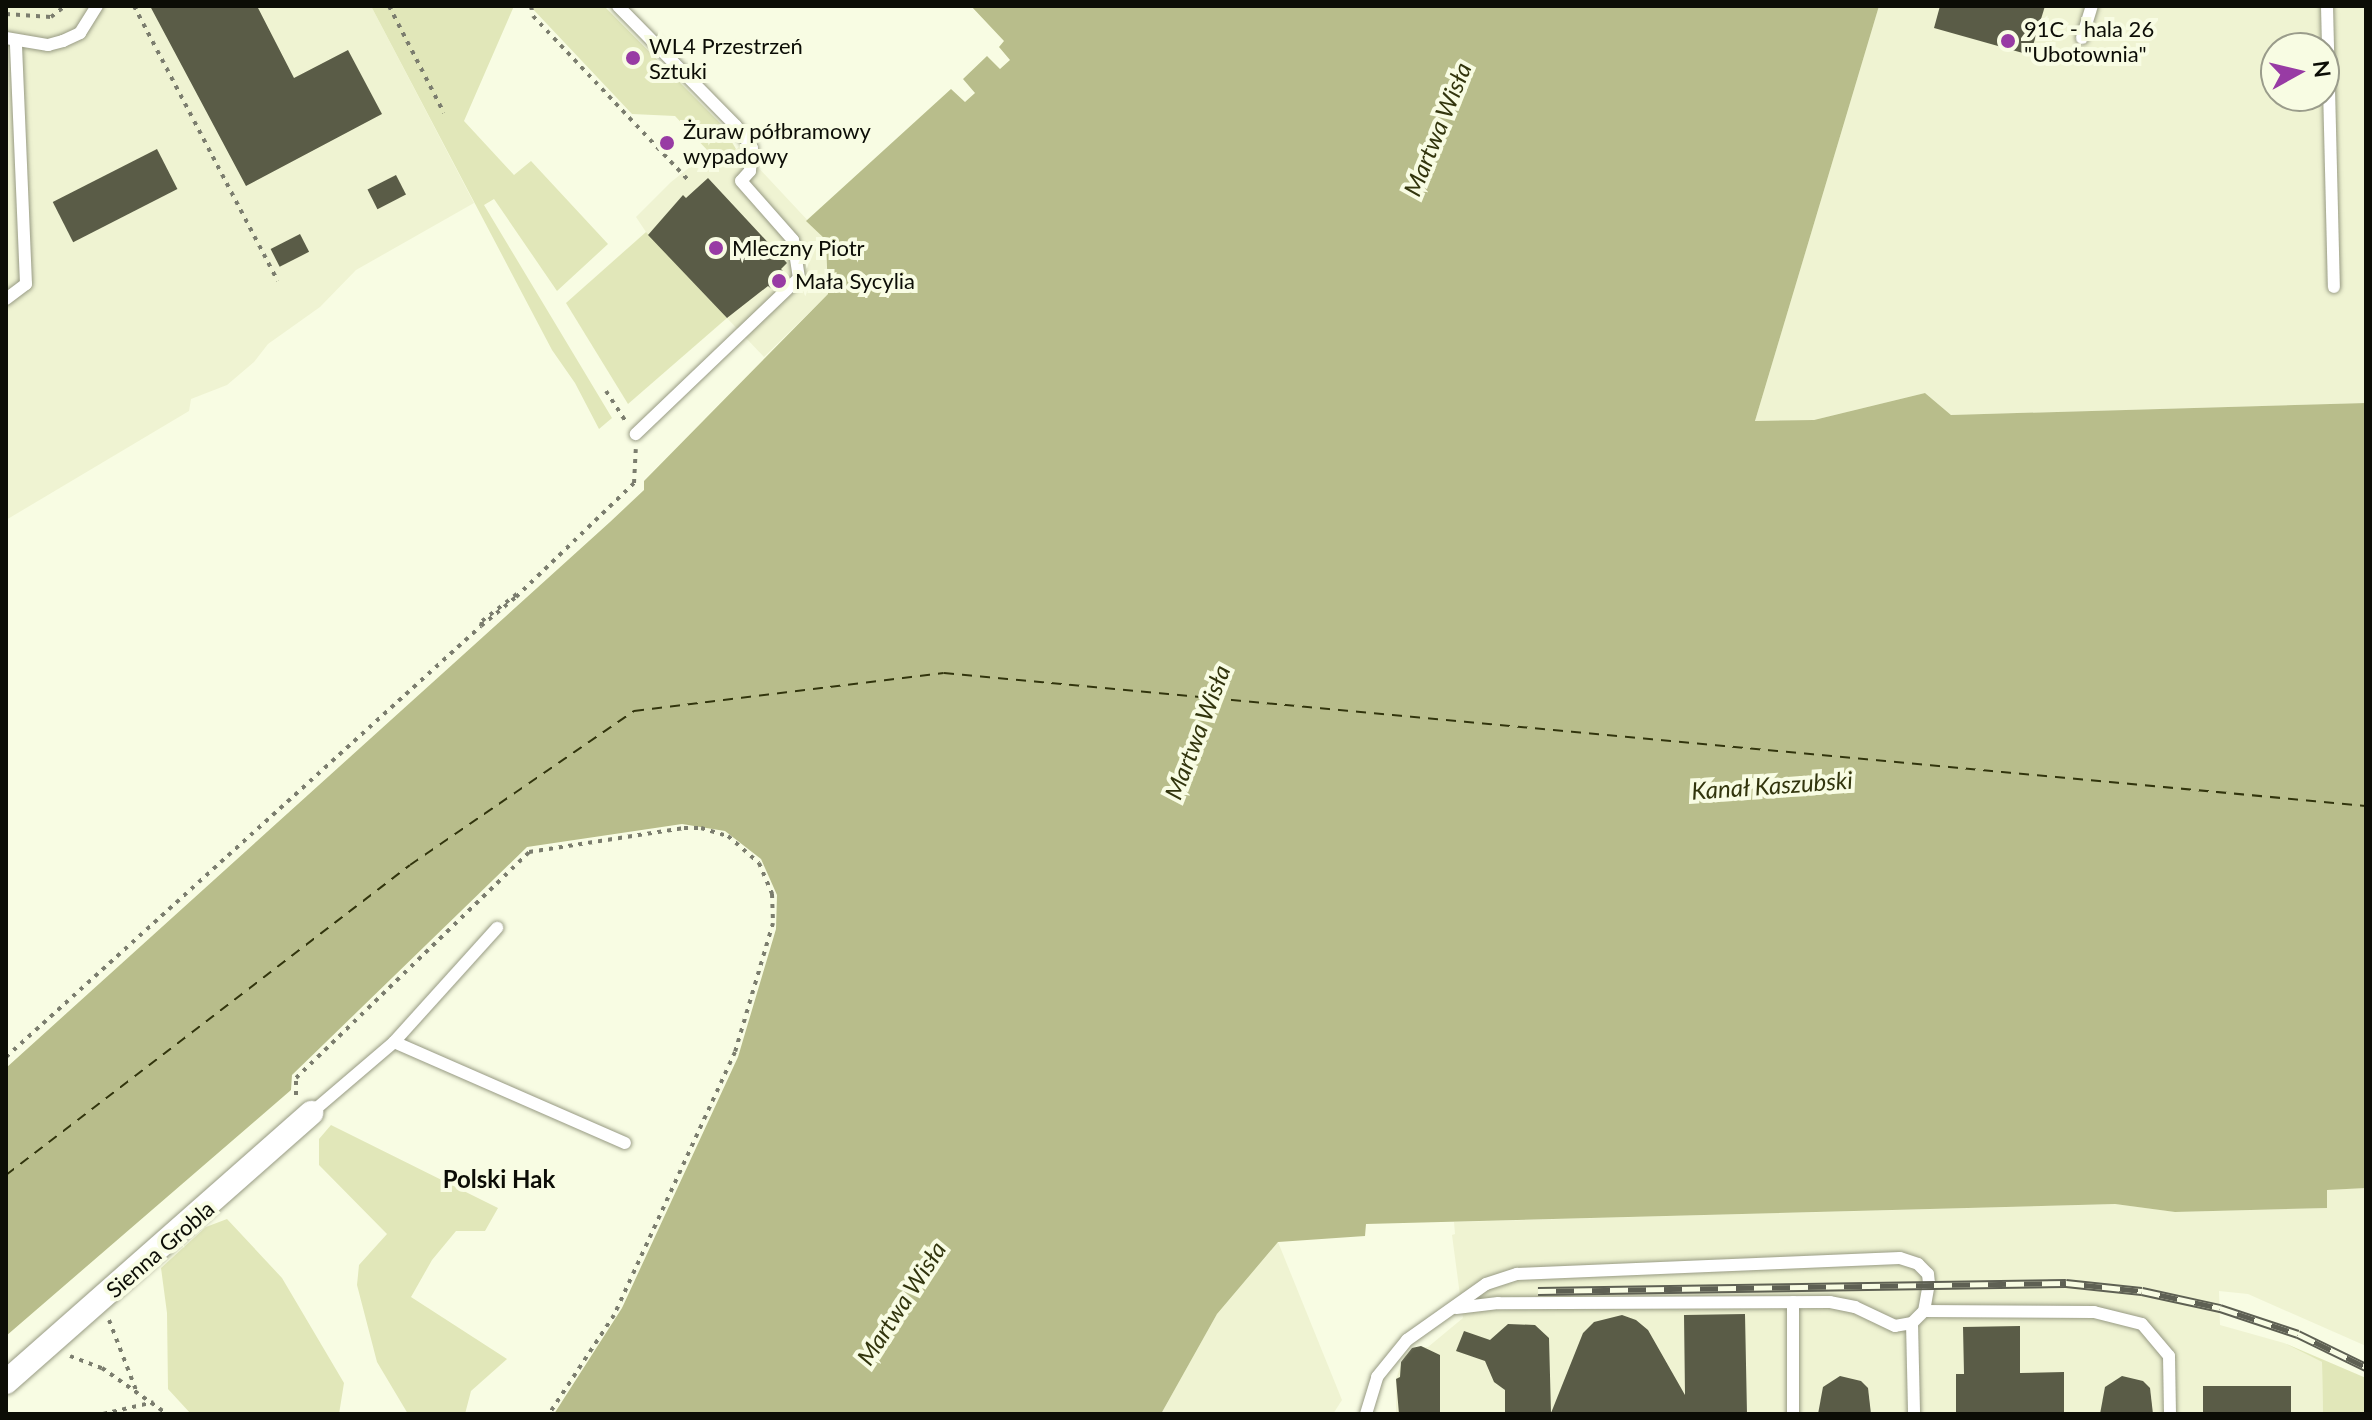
<!DOCTYPE html>
<meta charset="utf-8">
<style>
body{margin:0}
#map{position:relative;width:2372px;height:1420px;overflow:hidden;background:#f8fce3;font-family:Lato,sans-serif}
div>[style]{position:absolute}
[style*='--x']{left:calc(var(--x)*1px);top:calc(var(--y)*1px);width:calc(var(--w)*1px);rotate:calc(var(--a)*1deg)}
.built>*{inset:0;background:#eff3d2}
.green>*{inset:0;background:#e1e7b9}
.water>*{inset:0;background:#b8bd8b}
.ferry>*{height:2px;margin-top:-1px;transform-origin:0;background:repeating-linear-gradient(90deg,#32350d 0 10px,transparent 0 18px)}
.building>*{inset:0;background:#5a5c47;transform-origin:0 0}
.path>*{height:4px;margin-top:-2px;transform-origin:0;background:repeating-linear-gradient(90deg,#7b7d6e 0 4px,transparent 0 10px)}
.roads{filter:drop-shadow(0 0 2px #979a83) drop-shadow(0 0 2px #979a83)}
.service>*{height:12px;margin:-6px;padding:0 6px;transform-origin:6px;border-radius:6px;background:#fff}
.minor>*{height:24px;margin:-12px;padding:0 12px;transform-origin:12px;border-radius:12px;background:#fff}
.rail>*{height:9px;margin-top:-4.5px;transform-origin:0;background:repeating-linear-gradient(90deg,#f8fce3 0 18px,#5e6053 0 36px);box-sizing:border-box;border-block:2px solid #5e6053}
.dots>*{width:22px;height:22px;translate:-50% -50%;box-sizing:border-box;border:4px solid #f8fce3;border-radius:50%}
span{translate:-50% -50%;white-space:nowrap;text-align:center;line-height:1.15;-webkit-text-stroke:8px #f8fce3;paint-order:stroke}
.poi-label{font-size:22px;color:#0c0d06}
.left{translate:0 -50%;text-align:left}
.street-label{font-size:22px;color:#0c0d06}
.water-label{font-size:24px;color:#32350d;font-style:italic}
.neighbourhood-label{font-size:24px;color:#0c0d06;font-weight:700}
.frame{position:absolute;inset:0;border:8px solid #0c0d06;pointer-events:none}
.north{position:absolute;left:2260px;top:32px;width:80px;height:80px;box-sizing:border-box;background:#f8fce3;border:2px solid #9a9c8b;border-radius:50%;rotate:82deg;font-size:22px;font-weight:700;line-height:32px;text-align:center;color:#0c0d06}
.north::after{content:'';display:block;margin:auto;width:28px;height:36px;background:#983ba4;clip-path:polygon(50% 0,100% 100%,50% 72%,0 100%)}
</style>
<div id="map">
<div class="built">
<div style="clip-path:polygon(6px 6px,371px 6px,474px 203px,356px 270px,320px 307px,268px 344px,254px 362px,227px 385px,191px 399px,189px 411px,6px 520px)"></div>
<div style="clip-path:polygon(evenodd,1879px 6px,2366px 6px,2366px 403px,1951px 415px,1925px 393px,1814px 420px,1755px 421px,1879px 6px,2276px 48px,2324px 48px,2324px 96px,2276px 96px,2276px 48px)"></div>
<div style="clip-path:polygon(739px 147px,826px 240px,828px 294px,764px 357px,648px 235px,636px 217px,671px 182px,709px 152px,728px 156px)"></div>
<div style="clip-path:polygon(2366px 1188px,2366px 1346px,2248px 1294px,2219px 1291px,2220px 1325px,2284px 1343px,2322px 1362px,2323px 1414px,1396px 1414px,1396px 1379px,1404px 1356px,1414px 1347px,1428px 1347px,1463px 1318px,1452px 1235px,1455px 1234px,1454px 1222px,2115px 1204px,2176px 1212px,2327px 1208px,2326px 1190px)"></div>
<div style="clip-path:polygon(1278px 1242px,1342px 1400px,1333px 1414px,1161px 1414px,1217px 1314px)"></div>
</div>
<div class="green">
<div style="clip-path:polygon(371px 6px,514px 6px,464px 121px,514px 175px,531px 161px,608px 244px,557px 291px,494px 199px,484px 205px,612px 418px,599px 429px,575px 383px,552px 350px)"></div>
<div style="clip-path:polygon(530px 6px,604px 6px,721px 124px,736px 149px,729px 156px,709px 152px,675px 116px,632px 114px)"></div>
<div style="clip-path:polygon(646px 232px,727px 318px,628px 404px,566px 303px)"></div>
<div style="clip-path:polygon(331px 1125px,498px 1208px,485px 1231px,456px 1231px,432px 1260px,411px 1297px,507px 1359px,471px 1391px,465px 1414px,408px 1414px,377px 1362px,357px 1285px,359px 1265px,387px 1234px,319px 1165px,319px 1139px)"></div>
<div style="clip-path:polygon(227px 1219px,282px 1278px,344px 1383px,339px 1414px,191px 1414px,168px 1389px,167px 1313px,161px 1268px,206px 1227px)"></div>
<div style="clip-path:polygon(2284px 1343px,2366px 1378px,2366px 1414px,2323px 1414px,2322px 1362px)"></div>
</div>
<div class="water">
<div style="clip-path:polygon(971px 6px,1879px 6px,1755px 421px,1814px 420px,1925px 393px,1951px 415px,2366px 403px,2366px 1188px,2327px 1190px,2327px 1208px,2175px 1212px,2115px 1204px,1366px 1224px,1365px 1236px,1278px 1242px,1217px 1314px,1161px 1414px,554px 1414px,622px 1308px,738px 1057px,776px 929px,777px 895px,761px 859px,725px 831px,682px 824px,527px 847px,292px 1075px,291px 1090px,6px 1336px,6px 1068px,610px 522px,644px 490px,644px 481px,828px 294px,826px 240px,806px 221px,951px 89px,965px 102px,975px 93px,963px 79px,987px 56px,1000px 69px,1010px 60px,999px 47px,1004px 41px)"></div>
</div>
<div class="ferry">
<div style="--x:6;--y:1175;--w:509;--a:-37.5"></div>
<div style="--x:410;--y:865;--w:272;--a:-34.5"></div>
<div style="--x:634;--y:711;--w:312;--a:-7"></div>
<div style="--x:944;--y:673;--w:1428;--a:5.34"></div>
</div>
<div class="building">
<div style="clip-path:polygon(150px 6px,257px 6px,294px 78px,348px 50px,382px 114px,246px 186px)"></div>
<div style="clip-path:polygon(1940px 6px,2045px 6px,2030px 55px,1934px 28px)"></div>
<div style="left:157px;top:149px;width:45px;height:117px;rotate:63deg"></div>
<div style="left:396px;top:175px;width:22px;height:32px;rotate:63deg"></div>
<div style="clip-path:polygon(708px 178px,787px 263px,781px 269px,788px 276px,773px 290px,768px 286px,727px 318px,648px 235px,683px 195px,686px 198px)"></div>
<div style="left:300px;top:234px;width:20px;height:33px;rotate:63deg"></div>
<div style="clip-path:polygon(1745px 1314px,1747px 1414px,1505px 1414px,1505px 1390px,1494px 1382px,1485px 1361px,1456px 1351px,1464px 1331px,1490px 1340px,1508px 1324px,1535px 1325px,1549px 1338px,1551px 1413px,1583px 1333px,1594px 1322px,1622px 1315px,1636px 1320px,1648px 1330px,1685px 1395px,1684px 1315px)"></div>
<div style="clip-path:polygon(2020px 1326px,2020px 1373px,2064px 1372px,2064px 1414px,1956px 1414px,1956px 1374px,1964px 1374px,1963px 1327px)"></div>
<div style="clip-path:polygon(1421px 1346px,1440px 1355px,1440px 1414px,1399px 1414px,1396px 1379px,1400px 1377px,1401px 1362px,1412px 1348px)"></div>
<div style="clip-path:polygon(1840px 1376px,1861px 1381px,1868px 1388px,1871px 1414px,1818px 1414px,1823px 1387px)"></div>
<div style="clip-path:polygon(2122px 1376px,2143px 1381px,2150px 1388px,2153px 1414px,2100px 1414px,2105px 1387px)"></div>
<div style="left:2203px;top:1386px;width:88px;height:28px"></div>
</div>
<div class="path">
<div style="--x:134;--y:6;--w:310;--a:62.4"></div>
<div style="--x:389;--y:6;--w:120;--a:62.8"></div>
<div style="--x:531;--y:6;--w:10;--a:79"></div>
<div style="--x:533;--y:16;--w:226;--a:46.6"></div>
<div style="--x:6;--y:14;--w:45;--a:3.8"></div>
<div style="--x:51;--y:17;--w:18;--a:-38"></div>
<div style="--x:606;--y:391;--w:35;--a:57"></div>
<div style="--x:481;--y:626;--w:45;--a:-39.6"></div>
<div style="--x:516;--y:597;--w:164;--a:-44"></div>
<div style="--x:634;--y:483;--w:34;--a:-87"></div>
<div style="--x:6;--y:1057;--w:641;--a:-42.22"></div>
<div style="--x:481;--y:626;--w:5;--a:-79"></div>
<div style="--x:482;--y:621;--w:46;--a:-37.9"></div>
<div style="--x:296;--y:1095;--w:17;--a:-90"></div>
<div style="--x:296;--y:1078;--w:325;--a:-44.1"></div>
<div style="--x:529;--y:852;--w:157;--a:-8.8"></div>
<div style="--x:684;--y:828;--w:17;--a:0"></div>
<div style="--x:701;--y:828;--w:28;--a:17"></div>
<div style="--x:728;--y:836;--w:41;--a:41.1"></div>
<div style="--x:759;--y:863;--w:34;--a:67"></div>
<div style="--x:772;--y:894;--w:29;--a:88"></div>
<div style="--x:773;--y:923;--w:134;--a:106.4"></div>
<div style="--x:735;--y:1052;--w:289;--a:114.7"></div>
<div style="--x:614;--y:1315;--w:118;--a:123.3"></div>
<div style="--x:109;--y:1320;--w:75;--a:68.9"></div>
<div style="--x:70;--y:1356;--w:34;--a:21"></div>
<div style="--x:102;--y:1368;--w:80;--a:35.3"></div>
<div style="--x:103;--y:1414;--w:52;--a:-13.2"></div>
</div>
<div class="roads">
<div class="service">
<div style="--x:618;--y:6;--w:168;--a:45.5"></div>
<div style="--x:736;--y:126;--w:27;--a:54"></div>
<div style="--x:752;--y:148;--w:23;--a:95"></div>
<div style="--x:750;--y:171;--w:13;--a:132"></div>
<div style="--x:741;--y:181;--w:79;--a:48.6"></div>
<div style="--x:793;--y:240;--w:38;--a:81"></div>
<div style="--x:799;--y:278;--w:226;--a:136.3"></div>
<div style="--x:2327;--y:6;--w:281;--a:88.6"></div>
<div style="--x:6;--y:38;--w:43;--a:9.5"></div>
<div style="--x:48;--y:45;--w:16;--a:-15"></div>
<div style="--x:63;--y:41;--w:19;--a:-25"></div>
<div style="--x:80;--y:33;--w:32;--a:-58"></div>
<div style="--x:2082;--y:38;--w:34;--a:-73"></div>
<div style="--x:6;--y:299;--w:25;--a:-37"></div>
<div style="--x:26;--y:284;--w:243;--a:-92.4"></div>
<div style="--x:394;--y:1042;--w:252;--a:23.6"></div>
<div style="--x:311;--y:1113;--w:109;--a:-40.5"></div>
<div style="--x:394;--y:1042;--w:154;--a:-47.9"></div>
<div style="--x:1793;--y:1302;--w:112;--a:90"></div>
<div style="--x:1924;--y:1311;--w:170;--a:0.3"></div>
<div style="--x:2094;--y:1312;--w:49;--a:14"></div>
<div style="--x:2142;--y:1324;--w:42;--a:49.8"></div>
<div style="--x:2169;--y:1356;--w:58;--a:89"></div>
<div style="--x:1912;--y:1323;--w:91;--a:88.7"></div>
<div style="--x:1366;--y:1414;--w:39;--a:-73"></div>
<div style="--x:1377;--y:1377;--w:48;--a:-51"></div>
<div style="--x:1407;--y:1340;--w:97;--a:-35.3"></div>
<div style="--x:1486;--y:1284;--w:33;--a:-18"></div>
<div style="--x:1517;--y:1274;--w:383;--a:-2.4"></div>
<div style="--x:1900;--y:1258;--w:19;--a:18"></div>
<div style="--x:1918;--y:1264;--w:14;--a:45"></div>
<div style="--x:1928;--y:1274;--w:9;--a:84"></div>
<div style="--x:1929;--y:1283;--w:28;--a:100"></div>
<div style="--x:1924;--y:1311;--w:17;--a:135"></div>
<div style="--x:1912;--y:1323;--w:17;--a:170"></div>
<div style="--x:1895;--y:1326;--w:44;--a:-154.6"></div>
<div style="--x:1855;--y:1307;--w:25;--a:-169"></div>
<div style="--x:1830;--y:1302;--w:332;--a:179.8"></div>
<div style="--x:1498;--y:1303;--w:42;--a:173.2"></div>
</div>
<div class="minor">
<div style="--x:6;--y:1382;--w:407;--a:-41.4"></div>
</div>
</div>
<div class="rail">
<div style="--x:1538;--y:1291;--w:528;--a:-0.87"></div>
<div style="--x:2066;--y:1283;--w:76;--a:6"></div>
<div style="--x:2142;--y:1291;--w:80;--a:12.3"></div>
<div style="--x:2220;--y:1308;--w:82;--a:18.4"></div>
<div style="--x:2298;--y:1334;--w:76;--a:25.9"></div>
</div>
<div class="dots">
<div style="left:2008px;top:41px;background:#983ba4"></div>
<div style="left:633px;top:58px;background:#983ba4"></div>
<div style="left:667px;top:143px;background:#983ba4"></div>
<div style="left:716px;top:248px;background:#983ba4"></div>
<div style="left:779px;top:281px;background:#983ba4"></div>
</div>
<div class="poi-label">
<span class="left" style="left:2024px;top:41px">91C - hala 26<br>"Ubotownia"</span>
<span class="left" style="left:649px;top:58px">WL4 Przestrzeń<br>Sztuki</span>
<span class="left" style="left:683px;top:143px">Żuraw półbramowy<br>wypadowy</span>
<span class="left" style="left:732px;top:248px">Mleczny Piotr</span>
<span class="left" style="left:795px;top:281px">Mała Sycylia</span>
</div>
<div class="street-label">
<span style="left:160px;top:1249px;rotate:-41deg">Sienna Grobla</span>
</div>
<div class="water-label">
<span style="left:1437px;top:129px;rotate:-68deg">Martwa Wisła</span>
<span style="left:1197px;top:732px;rotate:-69deg">Martwa Wisła</span>
<span style="left:1772px;top:785px;rotate:-4deg">Kanał Kaszubski</span>
<span style="left:901px;top:1303px;rotate:-57deg">Martwa Wisła</span>
</div>
<div class="neighbourhood-label">
<span style="left:499px;top:1179px">Polski Hak</span>
</div>
<div class="frame"></div>
<div class="north">N</div>
</div>
